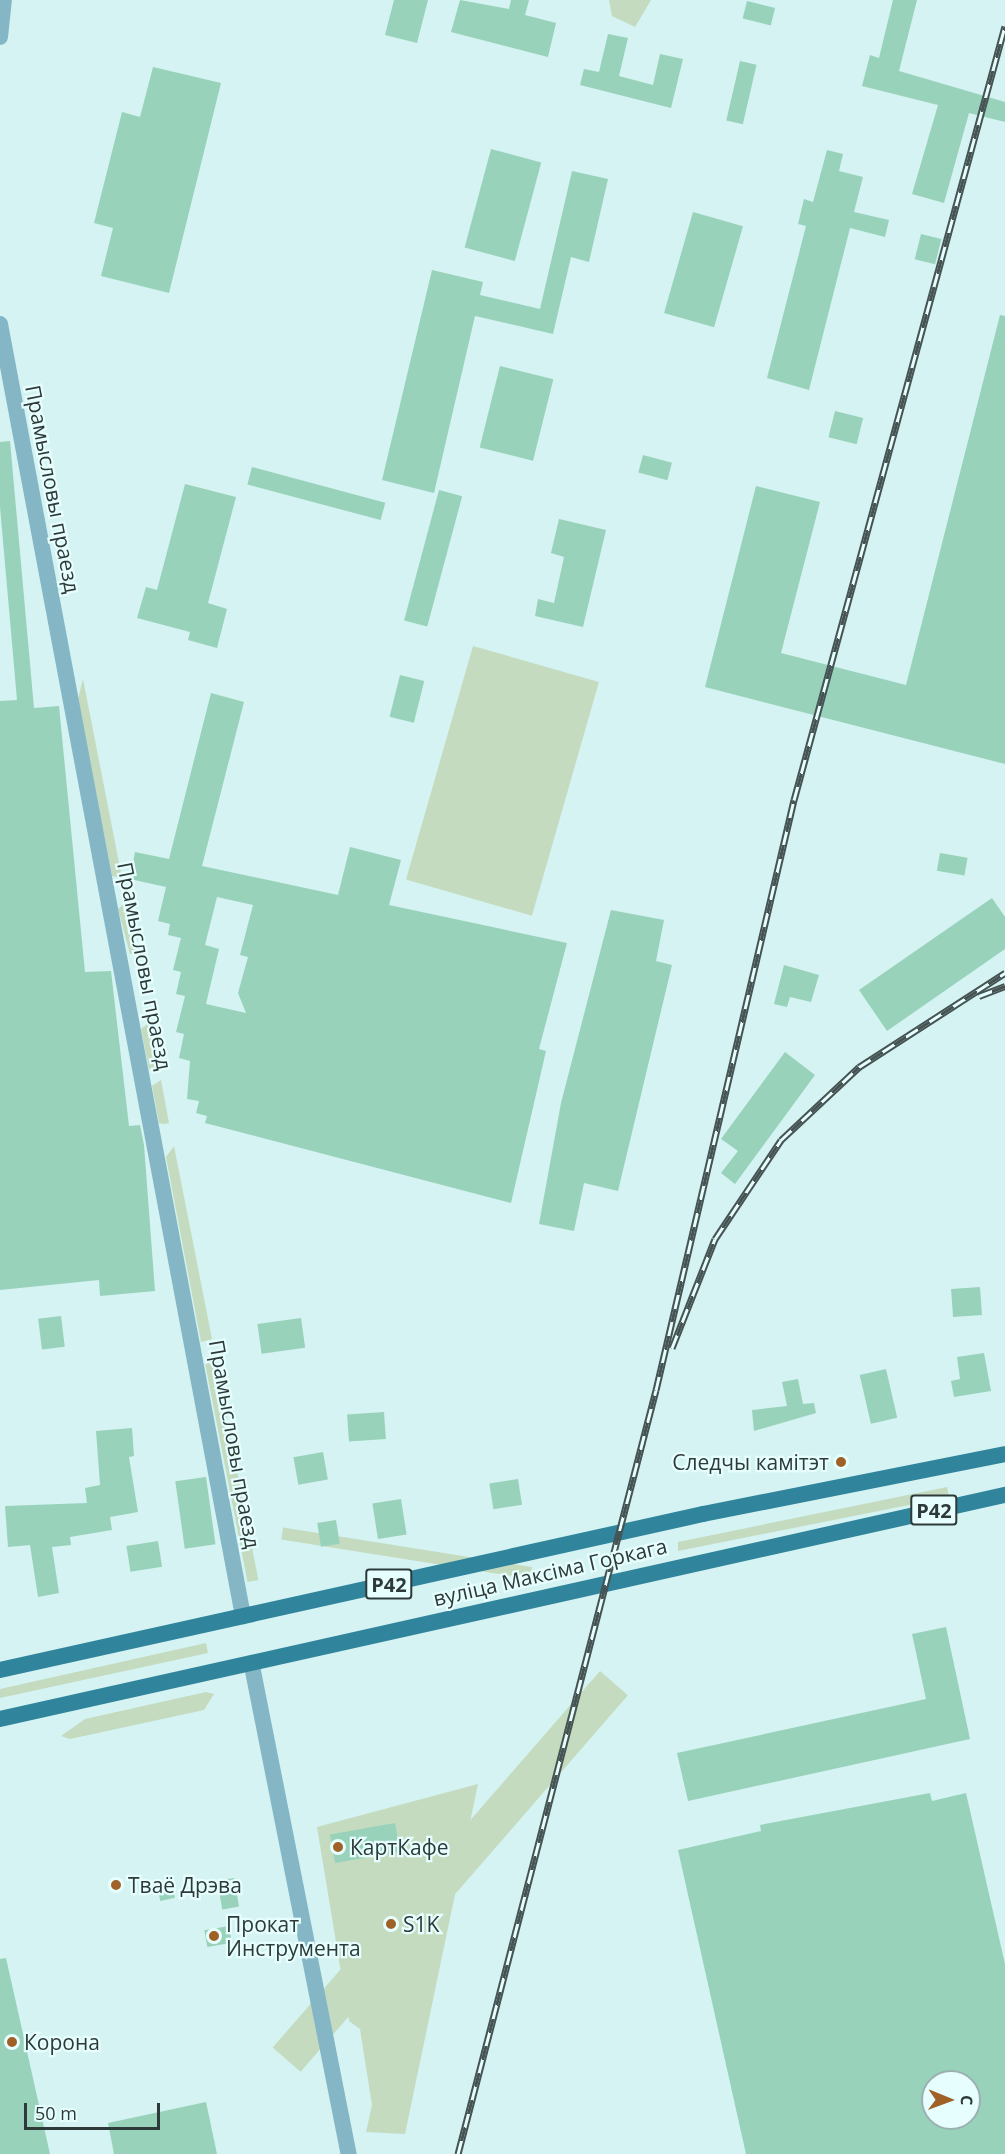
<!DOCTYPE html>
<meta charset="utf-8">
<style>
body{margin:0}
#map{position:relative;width:1005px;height:2154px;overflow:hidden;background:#d4f3f2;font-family:"Open Sans",sans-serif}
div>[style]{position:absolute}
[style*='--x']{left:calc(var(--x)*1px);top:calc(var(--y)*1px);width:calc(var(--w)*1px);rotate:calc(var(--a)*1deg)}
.green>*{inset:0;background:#c4dbbf;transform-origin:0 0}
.building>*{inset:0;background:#99d2ba;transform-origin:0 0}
.minor>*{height:16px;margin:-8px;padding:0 8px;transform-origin:8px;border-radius:8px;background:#84b6c6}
.primary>*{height:16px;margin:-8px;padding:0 8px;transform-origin:8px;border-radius:8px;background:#30849c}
.rail>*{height:7px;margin-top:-3.5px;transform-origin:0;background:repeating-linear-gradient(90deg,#e6fffe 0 14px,#455353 0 28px);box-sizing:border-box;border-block:2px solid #455353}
.dots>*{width:16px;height:16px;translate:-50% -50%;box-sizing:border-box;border:3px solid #e6fffe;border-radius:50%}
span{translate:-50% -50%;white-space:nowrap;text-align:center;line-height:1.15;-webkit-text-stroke:4.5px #e6fffe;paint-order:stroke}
.shield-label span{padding:2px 4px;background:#e6fffe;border:2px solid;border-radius:4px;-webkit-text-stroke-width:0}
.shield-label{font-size:20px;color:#2e3a3a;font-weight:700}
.street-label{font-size:21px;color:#2e3a3a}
.poi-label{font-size:21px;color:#2e3a3a}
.right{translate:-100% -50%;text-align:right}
.left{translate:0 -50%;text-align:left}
.north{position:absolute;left:921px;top:2070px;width:60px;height:60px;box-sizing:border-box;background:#e6fffe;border:2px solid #9cb0b0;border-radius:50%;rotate:91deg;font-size:16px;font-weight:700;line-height:24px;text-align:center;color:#2e3a3a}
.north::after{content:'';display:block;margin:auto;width:21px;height:27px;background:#9f6127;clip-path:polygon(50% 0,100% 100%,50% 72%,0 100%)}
.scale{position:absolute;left:24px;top:2103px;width:136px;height:27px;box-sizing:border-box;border:3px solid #2e3a3a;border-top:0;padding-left:8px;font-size:18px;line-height:21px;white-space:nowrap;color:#2e3a3a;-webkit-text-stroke:4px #e6fffe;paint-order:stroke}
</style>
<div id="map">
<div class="green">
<div style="clip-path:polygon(609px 0,651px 0,635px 27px,612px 16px)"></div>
<div style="left:473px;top:646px;width:131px;height:243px;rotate:16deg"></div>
<div style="clip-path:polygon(83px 679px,122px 878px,112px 876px,78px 699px)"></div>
<div style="clip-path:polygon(126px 902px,137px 953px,130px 954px,118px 909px)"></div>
<div style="clip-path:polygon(150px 1022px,159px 1068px,149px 1069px,141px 1029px)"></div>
<div style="clip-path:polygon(161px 1080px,169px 1123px,164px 1124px,159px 1123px,152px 1086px)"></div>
<div style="clip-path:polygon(174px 1146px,212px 1339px,201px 1342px,166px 1157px)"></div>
<div style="left:216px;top:1362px;width:222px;height:11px;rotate:79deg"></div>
<div style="clip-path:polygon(947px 1487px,949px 1497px,678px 1551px,678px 1542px)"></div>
<div style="left:532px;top:1567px;width:12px;height:252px;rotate:99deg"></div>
<div style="clip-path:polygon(206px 1643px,208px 1653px,0 1698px,0 1689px)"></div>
<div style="left:600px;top:1671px;width:37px;height:499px;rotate:41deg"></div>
<div style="clip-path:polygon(206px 1692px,214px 1694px,204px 1710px,70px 1739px,61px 1736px,85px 1719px)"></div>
<div style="clip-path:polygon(478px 1784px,405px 2134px,366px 2132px,372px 2105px,360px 2029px,349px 2021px,317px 1827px)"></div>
</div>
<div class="building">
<div style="clip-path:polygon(394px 0,428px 0,417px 43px,385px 35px)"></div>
<div style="clip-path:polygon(460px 0,509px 9px,511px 0,529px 0,525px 15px,556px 23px,548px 57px,451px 32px)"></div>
<div style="clip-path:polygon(893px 0,917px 0,899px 71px,1005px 102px,1005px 122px,969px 113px,944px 203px,912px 194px,938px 105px,862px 86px,870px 55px,879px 58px)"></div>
<div style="left:747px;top:1px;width:29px;height:18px;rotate:14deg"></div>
<div style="clip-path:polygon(608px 34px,628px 38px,619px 76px,653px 85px,660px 54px,683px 59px,671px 108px,580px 85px,584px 69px,599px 72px)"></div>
<div style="left:740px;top:61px;width:17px;height:61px;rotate:13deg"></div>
<div style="clip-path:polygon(153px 67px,221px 83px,169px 293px,101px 276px,113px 228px,94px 223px,122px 112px,140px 117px)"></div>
<div style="left:491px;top:149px;width:52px;height:102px;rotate:15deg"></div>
<div style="clip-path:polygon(827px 150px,843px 154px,839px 171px,863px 177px,854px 212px,889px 220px,885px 237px,850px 228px,809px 390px,767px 378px,806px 226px,798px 224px,804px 199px,813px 202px)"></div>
<div style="clip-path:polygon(572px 171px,608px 179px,589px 262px,571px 257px,553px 334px,475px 316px,434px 493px,382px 480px,432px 270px,483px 282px,480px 295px,540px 309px)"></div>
<div style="left:693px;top:212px;width:52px;height:105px;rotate:16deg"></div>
<div style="left:921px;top:234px;width:21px;height:26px;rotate:14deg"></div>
<div style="clip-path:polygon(1000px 315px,1005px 316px,1005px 764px,705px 687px,756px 486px,820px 502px,781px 653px,906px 685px)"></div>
<div style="left:500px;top:366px;width:55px;height:84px;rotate:14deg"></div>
<div style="left:835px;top:411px;width:29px;height:27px;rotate:14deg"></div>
<div style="clip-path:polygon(10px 441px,34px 708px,59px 706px,85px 972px,111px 971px,129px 1126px,140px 1125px,144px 1145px,155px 1291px,100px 1296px,99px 1280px,0 1290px,0 701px,17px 700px,0 507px,0 442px)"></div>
<div style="left:643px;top:455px;width:30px;height:18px;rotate:15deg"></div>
<div style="left:252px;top:467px;width:138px;height:18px;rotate:15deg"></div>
<div style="clip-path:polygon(185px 484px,236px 497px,208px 603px,227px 609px,217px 648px,188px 640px,190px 632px,137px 618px,146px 587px,157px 590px)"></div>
<div style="left:439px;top:490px;width:24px;height:135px;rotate:15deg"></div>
<div style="clip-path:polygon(559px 519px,606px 530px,583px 627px,535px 616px,538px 599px,554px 603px,564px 557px,551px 553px)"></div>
<div style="left:400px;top:675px;width:25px;height:43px;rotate:14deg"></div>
<div style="clip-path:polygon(evenodd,211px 693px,244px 702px,202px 866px,338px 895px,350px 847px,401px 860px,389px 905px,567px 943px,539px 1049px,546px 1051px,511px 1203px,205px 1123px,207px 1116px,196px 1113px,199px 1101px,187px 1099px,190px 1061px,179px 1058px,184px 1034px,176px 1032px,185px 996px,176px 994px,181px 972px,173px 970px,181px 938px,168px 935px,170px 924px,158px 921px,166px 887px,130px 879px,135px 852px,169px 859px,211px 693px,217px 897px,253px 905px,240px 955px,248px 957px,238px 993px,246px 1013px,206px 1004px,219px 949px,205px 945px,217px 897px)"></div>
<div style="left:940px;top:853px;width:28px;height:18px;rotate:10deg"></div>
<div style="clip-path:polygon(992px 898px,1005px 917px,1005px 949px,887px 1031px,859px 990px)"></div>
<div style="clip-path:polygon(611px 910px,664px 920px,656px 961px,672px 965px,618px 1191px,584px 1183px,574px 1231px,539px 1224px,561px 1103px)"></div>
<div style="clip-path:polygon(784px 965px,819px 975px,811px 1002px,790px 997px,787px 1007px,774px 1004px)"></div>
<div style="clip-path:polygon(785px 1052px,815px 1075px,735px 1184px,721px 1173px,738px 1151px,721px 1139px)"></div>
<div style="left:980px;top:1287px;width:28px;height:29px;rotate:86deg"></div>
<div style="left:61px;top:1316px;width:31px;height:23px;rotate:83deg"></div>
<div style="left:301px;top:1318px;width:30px;height:44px;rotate:82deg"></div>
<div style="clip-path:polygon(984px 1353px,991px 1391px,954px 1397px,951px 1381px,960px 1379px,957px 1357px)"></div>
<div style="left:886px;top:1369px;width:50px;height:27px;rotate:77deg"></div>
<div style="clip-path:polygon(798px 1379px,803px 1404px,814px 1403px,816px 1413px,754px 1431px,752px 1410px,787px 1406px,782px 1382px)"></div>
<div style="left:384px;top:1412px;width:27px;height:37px;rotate:86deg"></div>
<div style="clip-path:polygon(132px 1428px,134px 1456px,129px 1457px,138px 1512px,110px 1517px,112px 1530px,70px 1537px,71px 1545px,52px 1547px,59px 1593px,38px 1597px,30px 1545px,8px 1547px,5px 1506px,87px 1503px,85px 1488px,100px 1485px,96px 1431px)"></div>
<div style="left:323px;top:1452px;width:28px;height:30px;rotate:80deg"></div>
<div style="left:206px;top:1477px;width:68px;height:31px;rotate:82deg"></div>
<div style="left:518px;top:1479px;width:26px;height:29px;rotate:81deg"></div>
<div style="left:401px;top:1499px;width:36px;height:29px;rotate:81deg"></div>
<div style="left:336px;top:1520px;width:24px;height:19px;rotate:81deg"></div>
<div style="left:158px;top:1541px;width:26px;height:32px;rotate:81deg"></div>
<div style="clip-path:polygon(946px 1627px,970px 1739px,688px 1801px,677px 1753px,926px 1699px,912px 1634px)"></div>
<div style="clip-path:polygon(evenodd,930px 1793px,932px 1801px,966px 1793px,1005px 1964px,1005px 2154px,746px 2154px,678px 1850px,761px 1831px,760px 1825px,930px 1793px,933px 2082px,969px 2082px,969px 2118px,933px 2118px,933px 2082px)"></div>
<div style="left:395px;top:1823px;width:29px;height:66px;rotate:80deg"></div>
<div style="left:234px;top:1878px;width:29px;height:17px;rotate:80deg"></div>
<div style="left:172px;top:1885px;width:13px;height:15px;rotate:77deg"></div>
<div style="left:229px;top:1926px;width:17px;height:25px;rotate:80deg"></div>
<div style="clip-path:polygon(6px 1958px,50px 2154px,0 2154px,0 1959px)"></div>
<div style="clip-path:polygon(206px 2102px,217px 2154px,114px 2154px,108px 2123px)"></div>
</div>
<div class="minor">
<div style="--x:0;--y:37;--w:37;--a:-84"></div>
<div style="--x:0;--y:324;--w:1315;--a:79.35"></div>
<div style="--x:252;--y:1666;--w:498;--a:78.8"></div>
</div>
<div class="primary">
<div style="--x:0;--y:1670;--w:720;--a:-12.51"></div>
<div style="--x:703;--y:1514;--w:308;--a:-11.2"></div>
<div style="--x:0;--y:1719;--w:1030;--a:-12.57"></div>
</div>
<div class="rail">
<div style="--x:979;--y:996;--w:28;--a:-21"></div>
<div style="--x:672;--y:1348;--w:117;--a:-68.5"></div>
<div style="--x:715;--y:1239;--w:119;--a:-56.3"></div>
<div style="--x:781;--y:1140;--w:107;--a:-43.1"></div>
<div style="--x:859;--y:1067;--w:174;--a:-32.8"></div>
<div style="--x:458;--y:2154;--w:789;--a:-75.47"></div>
<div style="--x:656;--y:1390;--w:606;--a:-76.84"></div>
<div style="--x:794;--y:800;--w:802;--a:-74.75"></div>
</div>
<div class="dots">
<div style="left:841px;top:1462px;background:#9f6127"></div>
<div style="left:338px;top:1847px;background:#9f6127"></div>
<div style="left:116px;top:1885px;background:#9f6127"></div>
<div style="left:391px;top:1924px;background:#9f6127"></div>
<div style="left:214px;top:1936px;background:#9f6127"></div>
<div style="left:12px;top:2042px;background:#9f6127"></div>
</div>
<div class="shield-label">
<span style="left:934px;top:1510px">Р42</span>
<span style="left:389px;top:1584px">Р42</span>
</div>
<div class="street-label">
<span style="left:53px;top:489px;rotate:79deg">Прамысловы праезд</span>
<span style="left:145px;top:966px;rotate:79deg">Прамысловы праезд</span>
<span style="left:235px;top:1444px;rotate:80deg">Прамысловы праезд</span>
<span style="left:550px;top:1572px;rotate:-13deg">вуліца Максіма Горкага</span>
</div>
<div class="poi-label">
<span class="right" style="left:829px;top:1462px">Следчы камітэт</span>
<span class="left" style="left:350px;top:1847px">КартКафе</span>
<span class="left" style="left:128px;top:1885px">Тваё Дрэва</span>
<span class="left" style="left:226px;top:1936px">Прокат<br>Инструмента</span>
<span class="left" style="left:403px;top:1924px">S1K</span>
<span class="left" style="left:24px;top:2042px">Корона</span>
</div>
<div class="north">С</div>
<div class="scale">50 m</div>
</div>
